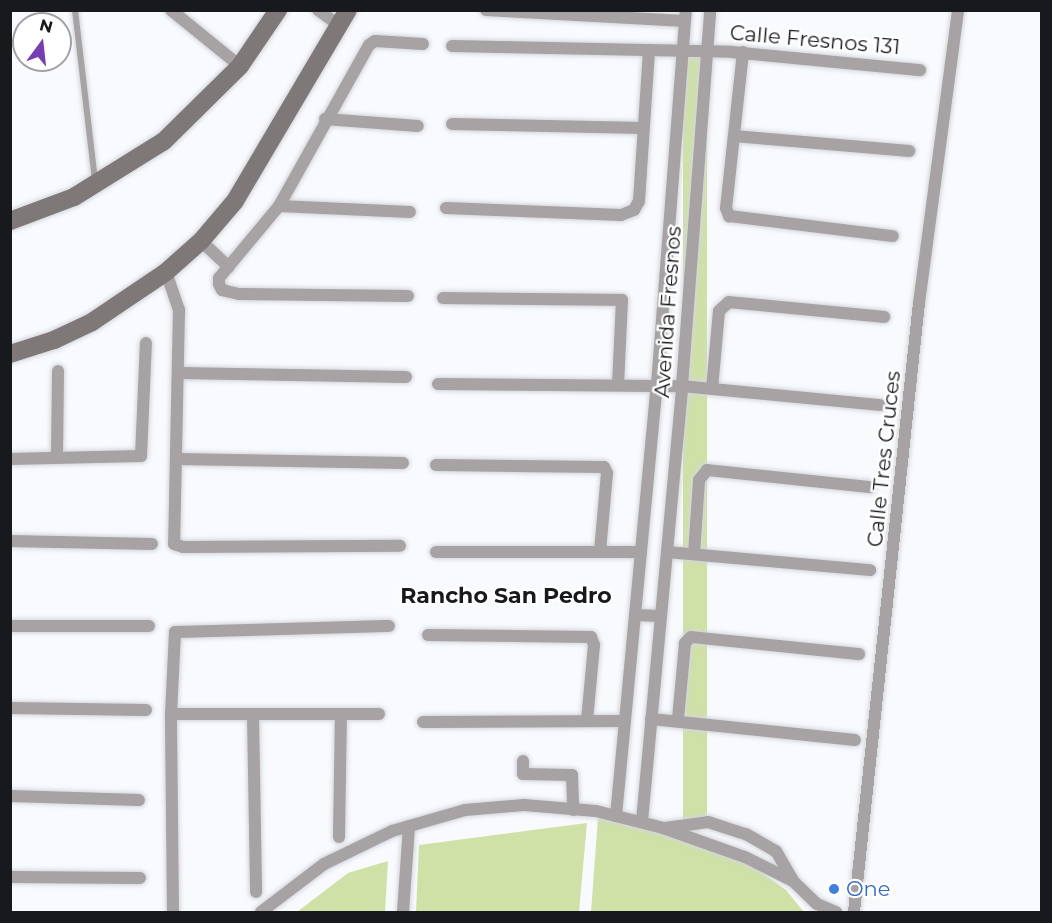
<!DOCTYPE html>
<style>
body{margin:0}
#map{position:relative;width:1052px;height:923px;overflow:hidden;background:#f8fafe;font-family:Montserrat,sans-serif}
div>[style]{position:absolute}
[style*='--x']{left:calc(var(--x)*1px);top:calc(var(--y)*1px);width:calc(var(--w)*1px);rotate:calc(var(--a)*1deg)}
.green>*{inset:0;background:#cfe1a6;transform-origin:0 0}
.roads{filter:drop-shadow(0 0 2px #d4d6da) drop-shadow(0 0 2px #d4d6da)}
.lane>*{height:6px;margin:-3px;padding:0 3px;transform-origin:3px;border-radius:3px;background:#a7a2a3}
.street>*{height:12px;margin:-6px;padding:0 6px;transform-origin:6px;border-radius:6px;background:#a7a2a3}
.secondary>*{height:18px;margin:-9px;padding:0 9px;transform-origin:9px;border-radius:9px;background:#7f7879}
.dots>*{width:16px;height:16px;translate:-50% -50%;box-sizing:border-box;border:3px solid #fff;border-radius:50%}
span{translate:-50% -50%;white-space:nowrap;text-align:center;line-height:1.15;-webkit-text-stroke:4.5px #fff;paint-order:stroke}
.street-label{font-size:21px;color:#18191d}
.shop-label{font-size:21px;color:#366cbe}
.left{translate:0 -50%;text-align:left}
.neighbourhood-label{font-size:22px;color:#18191d;font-weight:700}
.frame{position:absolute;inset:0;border:12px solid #18191d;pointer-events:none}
.north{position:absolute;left:12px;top:12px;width:60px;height:60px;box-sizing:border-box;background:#fff;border:2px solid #a3a3a5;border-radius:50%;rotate:15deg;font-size:16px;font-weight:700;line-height:24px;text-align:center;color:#18191d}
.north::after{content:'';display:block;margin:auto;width:21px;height:27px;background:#773eb4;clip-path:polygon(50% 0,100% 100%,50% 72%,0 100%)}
</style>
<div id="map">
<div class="green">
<div style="left:683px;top:50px;width:24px;height:769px"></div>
<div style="clip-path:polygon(598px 818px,620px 820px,742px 859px,786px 890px,804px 912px,591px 912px)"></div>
<div style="clip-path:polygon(587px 823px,579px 912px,416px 912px,419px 845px)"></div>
<div style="clip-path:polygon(388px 861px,385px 912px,297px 912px,348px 873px)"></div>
</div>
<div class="roads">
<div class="lane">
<div style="--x:75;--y:10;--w:171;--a:83.3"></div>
</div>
<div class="street">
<div style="--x:171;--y:10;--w:89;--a:39.1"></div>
<div style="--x:318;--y:10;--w:24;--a:36"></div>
<div style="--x:486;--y:10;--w:199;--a:3.2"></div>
<div style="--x:452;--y:46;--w:280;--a:1.2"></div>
<div style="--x:732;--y:52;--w:189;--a:5.5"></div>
<div style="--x:743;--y:52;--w:157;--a:96.2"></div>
<div style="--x:726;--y:208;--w:9;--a:69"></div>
<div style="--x:729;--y:216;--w:165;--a:7"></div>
<div style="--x:325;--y:119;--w:93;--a:4.3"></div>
<div style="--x:452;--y:124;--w:191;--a:1.2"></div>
<div style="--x:734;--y:136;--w:176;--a:4.9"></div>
<div style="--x:279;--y:206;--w:131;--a:2.6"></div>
<div style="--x:446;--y:208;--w:175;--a:2.3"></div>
<div style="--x:621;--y:215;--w:14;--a:-21"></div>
<div style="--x:634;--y:210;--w:10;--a:-61"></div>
<div style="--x:639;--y:201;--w:151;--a:-86.2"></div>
<div style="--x:201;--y:241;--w:38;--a:43"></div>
<div style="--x:166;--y:272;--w:40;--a:71.1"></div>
<div style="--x:179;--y:310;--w:234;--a:91.2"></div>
<div style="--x:174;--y:544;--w:9;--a:18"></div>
<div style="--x:183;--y:547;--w:217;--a:-0.3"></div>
<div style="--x:408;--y:296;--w:169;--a:-179.3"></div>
<div style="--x:239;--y:294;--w:17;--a:-167"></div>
<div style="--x:222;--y:290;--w:7;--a:-117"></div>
<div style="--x:219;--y:284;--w:6;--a:-90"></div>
<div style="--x:219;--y:278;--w:94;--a:-50.2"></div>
<div style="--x:279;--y:206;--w:184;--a:-60.8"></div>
<div style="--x:369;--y:45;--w:7;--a:-34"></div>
<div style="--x:375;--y:41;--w:48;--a:3.6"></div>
<div style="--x:443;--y:298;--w:179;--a:0.6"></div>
<div style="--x:622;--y:300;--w:84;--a:92.7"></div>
<div style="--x:180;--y:373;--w:226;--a:1"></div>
<div style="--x:438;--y:384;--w:244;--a:0.5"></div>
<div style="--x:682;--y:386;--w:199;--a:5.5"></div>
<div style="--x:712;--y:389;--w:78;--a:-84.9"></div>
<div style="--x:719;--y:311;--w:13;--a:-42"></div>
<div style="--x:729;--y:302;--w:156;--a:5.5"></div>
<div style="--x:57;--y:457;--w:86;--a:-89.3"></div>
<div style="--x:10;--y:459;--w:131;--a:-1.3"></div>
<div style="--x:141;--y:456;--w:113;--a:-87.5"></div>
<div style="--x:177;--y:459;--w:226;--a:1"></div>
<div style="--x:436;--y:465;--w:168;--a:0.7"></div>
<div style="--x:604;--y:467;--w:7;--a:63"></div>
<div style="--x:607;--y:473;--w:78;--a:95.1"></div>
<div style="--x:10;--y:541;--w:142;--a:1.2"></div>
<div style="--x:436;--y:552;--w:205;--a:0"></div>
<div style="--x:667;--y:552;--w:204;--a:5.1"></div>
<div style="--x:694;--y:554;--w:74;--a:-86.1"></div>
<div style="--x:699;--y:480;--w:13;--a:-51"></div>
<div style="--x:707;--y:470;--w:164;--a:6"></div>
<div style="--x:635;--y:615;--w:26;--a:2"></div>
<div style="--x:10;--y:626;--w:139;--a:0"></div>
<div style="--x:428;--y:635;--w:163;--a:0.7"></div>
<div style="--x:591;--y:637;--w:9;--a:69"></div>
<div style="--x:594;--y:645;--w:75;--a:95.3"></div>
<div style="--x:10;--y:708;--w:136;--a:0.8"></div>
<div style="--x:171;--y:714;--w:208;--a:0"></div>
<div style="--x:253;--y:715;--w:177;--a:89"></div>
<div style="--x:651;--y:719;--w:205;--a:5.9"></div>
<div style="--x:678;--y:719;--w:76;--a:-84.7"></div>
<div style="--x:685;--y:643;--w:8;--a:-45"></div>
<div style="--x:691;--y:637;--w:169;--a:5.8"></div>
<div style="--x:423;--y:722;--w:202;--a:-0.3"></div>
<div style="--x:523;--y:761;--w:13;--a:90"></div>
<div style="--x:523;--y:774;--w:49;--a:1.2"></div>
<div style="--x:572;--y:775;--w:35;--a:88"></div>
<div style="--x:10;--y:796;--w:129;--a:1.8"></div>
<div style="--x:616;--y:816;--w:433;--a:-84.6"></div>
<div style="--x:657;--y:385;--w:376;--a:-85.6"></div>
<div style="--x:642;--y:821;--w:437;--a:-84.7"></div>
<div style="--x:682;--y:386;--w:377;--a:-85.7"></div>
<div style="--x:665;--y:828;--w:43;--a:-7.9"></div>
<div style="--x:708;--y:822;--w:40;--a:18"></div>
<div style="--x:746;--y:834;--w:34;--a:30"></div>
<div style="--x:776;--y:851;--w:34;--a:60"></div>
<div style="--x:339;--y:837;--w:122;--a:-89.1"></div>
<div style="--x:10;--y:877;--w:130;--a:0.4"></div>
<div style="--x:173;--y:912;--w:198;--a:-90.6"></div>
<div style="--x:171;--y:714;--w:82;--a:-87.2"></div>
<div style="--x:175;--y:632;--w:214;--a:-1.6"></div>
<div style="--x:261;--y:912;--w:79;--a:-37.3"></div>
<div style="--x:324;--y:864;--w:76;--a:-25.9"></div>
<div style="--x:392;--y:831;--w:76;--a:-16"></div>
<div style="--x:465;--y:810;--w:59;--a:-4.8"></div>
<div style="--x:524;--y:805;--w:72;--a:4.8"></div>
<div style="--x:596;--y:811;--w:69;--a:14.2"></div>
<div style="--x:663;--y:828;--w:87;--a:19.5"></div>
<div style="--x:745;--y:857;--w:54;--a:26.6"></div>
<div style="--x:793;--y:881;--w:33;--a:44"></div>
<div style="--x:817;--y:904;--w:21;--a:23"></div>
<div style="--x:403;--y:912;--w:86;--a:-86"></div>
<div style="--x:854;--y:912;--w:612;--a:-83.91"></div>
<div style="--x:919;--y:303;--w:296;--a:-82.4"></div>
</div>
<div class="secondary">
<div style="--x:10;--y:221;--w:68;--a:-20.6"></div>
<div style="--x:74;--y:197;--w:106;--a:-31.9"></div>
<div style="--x:164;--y:141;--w:107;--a:-44.6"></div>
<div style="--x:240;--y:66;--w:68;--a:-55.8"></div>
<div style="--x:10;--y:354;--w:46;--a:-17.7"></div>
<div style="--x:54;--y:340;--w:42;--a:-25.3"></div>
<div style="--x:92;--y:322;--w:89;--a:-34"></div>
<div style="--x:166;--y:272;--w:47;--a:-41.5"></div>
<div style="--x:201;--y:241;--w:52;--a:-49.6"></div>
<div style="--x:235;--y:201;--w:222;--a:-59.4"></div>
</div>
</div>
<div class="dots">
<div style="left:834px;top:889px;background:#3f7fe0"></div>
</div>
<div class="street-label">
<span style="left:815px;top:40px;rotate:5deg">Calle Fresnos 131</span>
<span style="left:668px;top:312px;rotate:-86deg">Avenida Fresnos</span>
<span style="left:884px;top:459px;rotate:-84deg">Calle Tres Cruces</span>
</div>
<div class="shop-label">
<span class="left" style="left:846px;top:889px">One</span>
</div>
<div class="neighbourhood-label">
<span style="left:506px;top:596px">Rancho San Pedro</span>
</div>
<div class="frame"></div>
<div class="north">N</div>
</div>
